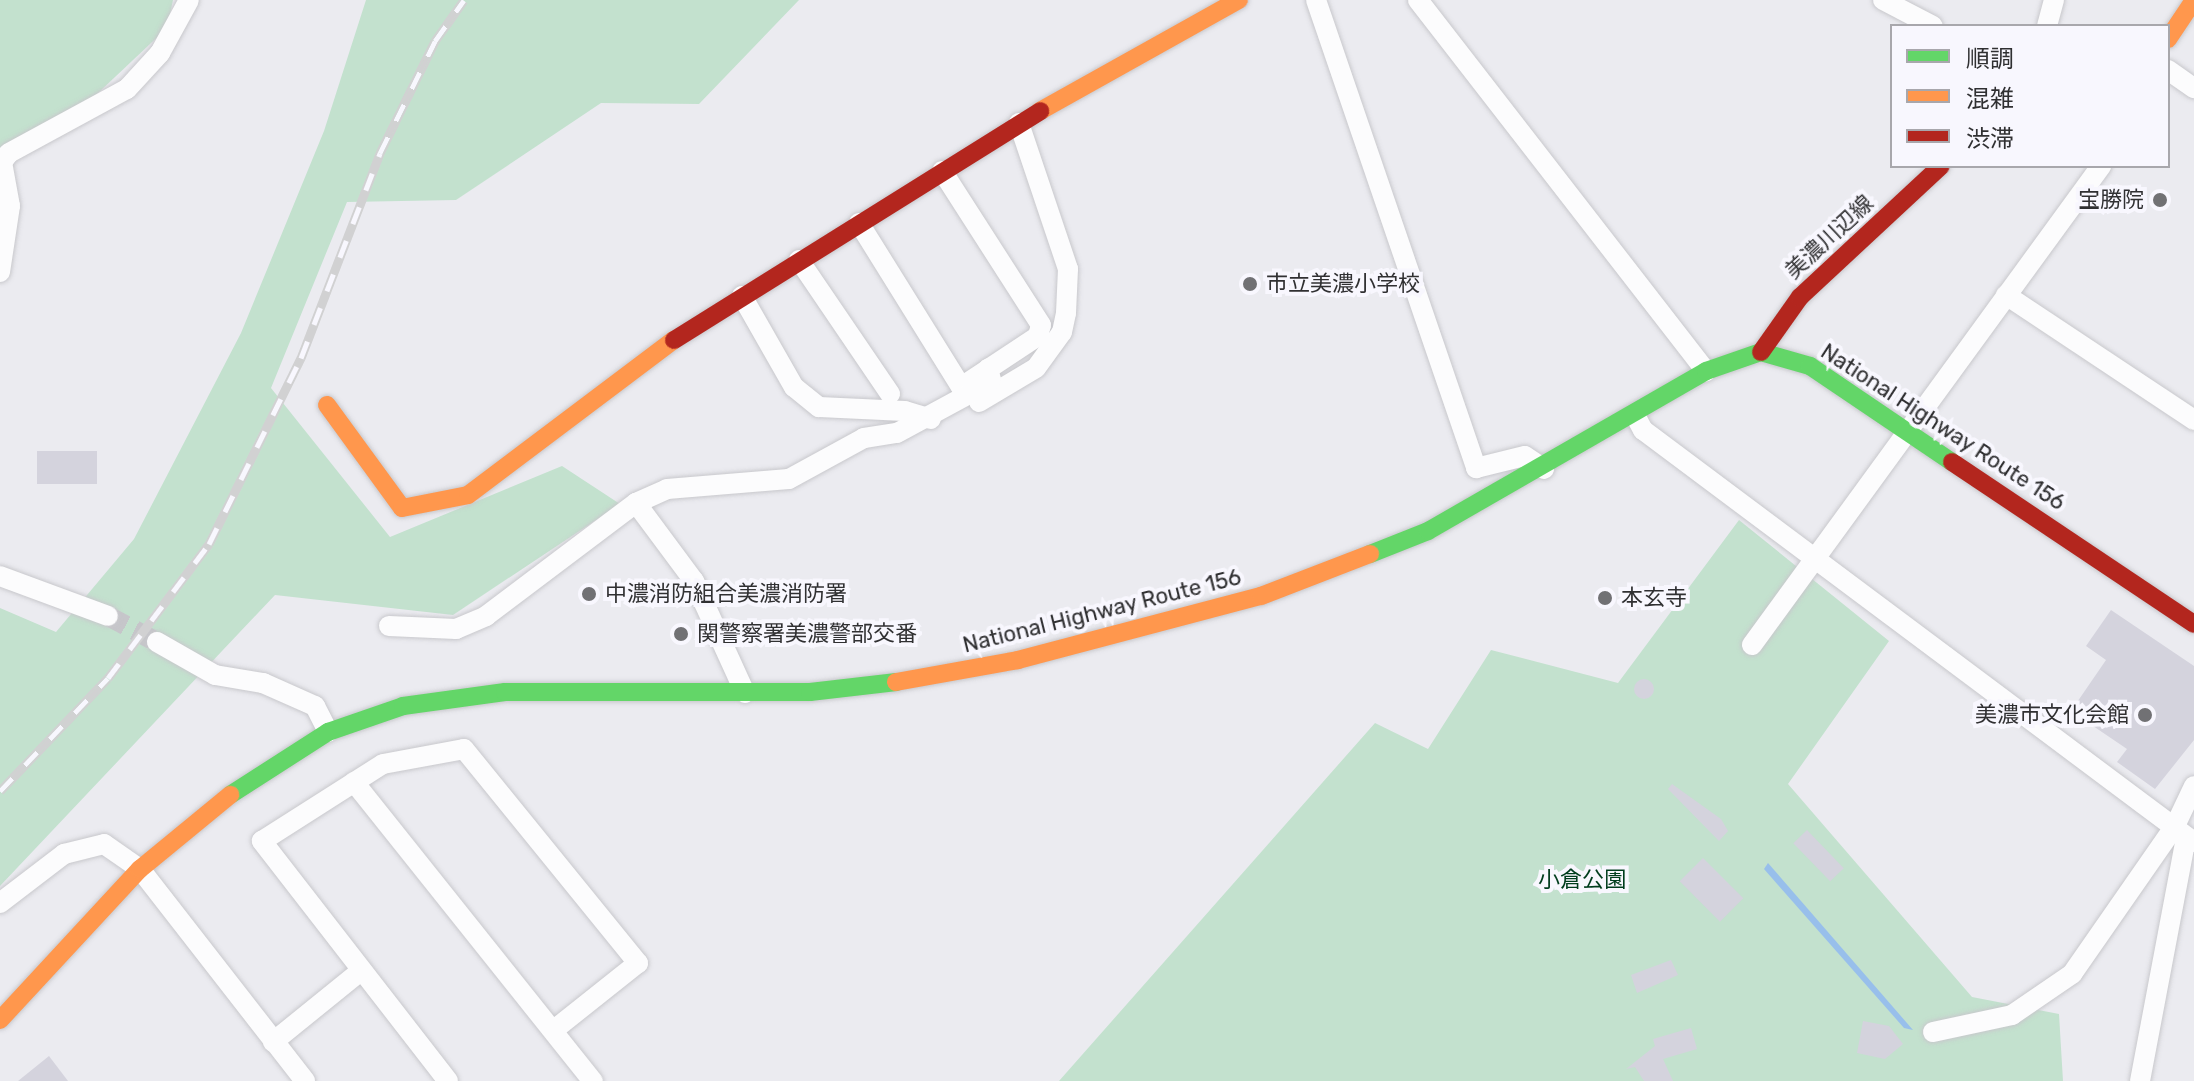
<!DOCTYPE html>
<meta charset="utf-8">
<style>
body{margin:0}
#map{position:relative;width:2194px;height:1081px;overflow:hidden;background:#ebebf0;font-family:Rubik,"Noto Sans JP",sans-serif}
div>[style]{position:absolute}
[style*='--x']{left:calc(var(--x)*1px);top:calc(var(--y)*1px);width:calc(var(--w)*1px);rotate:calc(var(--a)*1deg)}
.green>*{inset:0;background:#c3e1ce}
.water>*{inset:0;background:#98bfeb}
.building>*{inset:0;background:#d4d3dd;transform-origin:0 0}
.round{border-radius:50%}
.street-tunnel>*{height:20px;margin-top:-10px;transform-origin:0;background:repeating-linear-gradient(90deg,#c6c6ca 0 20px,transparent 0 30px)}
.roads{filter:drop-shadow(0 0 2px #c8c8cc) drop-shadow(0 0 2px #c8c8cc)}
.street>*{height:20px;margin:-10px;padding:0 10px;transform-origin:10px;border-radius:10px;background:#fcfcfd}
.fast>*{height:18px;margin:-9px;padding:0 9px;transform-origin:9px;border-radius:9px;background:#63d668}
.slow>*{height:18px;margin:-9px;padding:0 9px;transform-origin:9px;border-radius:9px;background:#ff974d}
.jam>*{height:18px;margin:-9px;padding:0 9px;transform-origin:9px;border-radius:9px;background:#b3261e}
.rail>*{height:9px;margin-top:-4.5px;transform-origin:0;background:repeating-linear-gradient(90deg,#f8f7fe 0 18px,#d1d1d2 0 36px);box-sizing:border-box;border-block:2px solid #d1d1d2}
.dots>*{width:22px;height:22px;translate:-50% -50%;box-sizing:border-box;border:4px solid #f8f7fe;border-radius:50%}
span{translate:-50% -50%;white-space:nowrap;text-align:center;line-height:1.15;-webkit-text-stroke:8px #f8f7fe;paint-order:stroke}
.poi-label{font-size:22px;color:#303032}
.right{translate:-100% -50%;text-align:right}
.left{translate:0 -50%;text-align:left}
.street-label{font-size:22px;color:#303032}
.park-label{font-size:22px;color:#003d1d}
.legend{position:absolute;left:1890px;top:24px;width:280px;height:144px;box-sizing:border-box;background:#f8f7fe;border:2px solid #a8a7ac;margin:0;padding:10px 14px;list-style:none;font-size:24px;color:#303032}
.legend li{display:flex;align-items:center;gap:16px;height:40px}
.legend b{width:40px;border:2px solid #a8a7ac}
</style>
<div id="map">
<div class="green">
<div style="clip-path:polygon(0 0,173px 0,167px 28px,80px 110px,0 148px)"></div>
<div style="clip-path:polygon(366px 0,799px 0,699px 104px,601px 103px,456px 200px,347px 202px,271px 388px,390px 537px,562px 466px,620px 504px,453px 615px,275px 595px,0 886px,0 608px,56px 632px,134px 539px,241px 333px,324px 131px)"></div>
<div style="clip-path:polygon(1739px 520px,1889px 641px,1788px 784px,1972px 997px,2059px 1014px,2063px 1081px,1059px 1081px,1375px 723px,1428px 749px,1491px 650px,1618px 683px)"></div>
</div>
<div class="water">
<div style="clip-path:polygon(1768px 863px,1913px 1030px,1904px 1028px,1764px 869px)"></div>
</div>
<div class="building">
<div style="left:37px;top:451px;width:60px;height:33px"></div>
<div style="clip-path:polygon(2111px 610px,2194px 666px,2194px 740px,2155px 789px,2117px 762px,2127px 749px,2071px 711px,2106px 660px,2086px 646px)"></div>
<div class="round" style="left:1634px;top:679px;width:20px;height:20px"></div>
<div style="clip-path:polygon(1672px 784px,1721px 819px,1728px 831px,1719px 841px,1668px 789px)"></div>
<div style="left:1807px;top:830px;width:53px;height:19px;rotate:46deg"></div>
<div style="left:1703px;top:858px;width:57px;height:33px;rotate:45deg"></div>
<div style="clip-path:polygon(1671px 960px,1678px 975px,1637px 993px,1631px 975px)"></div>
<div style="clip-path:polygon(1863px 1021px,1889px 1026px,1903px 1044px,1885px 1059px,1857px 1053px)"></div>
<div style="clip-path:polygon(1691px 1028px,1697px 1049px,1663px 1059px,1673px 1081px,1644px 1081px,1635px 1067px,1626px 1069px,1655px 1046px,1653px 1039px)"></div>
<div style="clip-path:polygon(49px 1056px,68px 1081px,18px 1081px)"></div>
</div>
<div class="street-tunnel">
<div style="--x:108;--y:616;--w:55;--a:28"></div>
</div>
<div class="roads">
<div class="street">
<div style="--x:1316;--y:0;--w:495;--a:71.1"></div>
<div style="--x:1476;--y:468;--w:50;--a:-13.8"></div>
<div style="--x:1525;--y:456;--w:23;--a:34"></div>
<div style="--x:1418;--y:0;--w:470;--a:52.2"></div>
<div style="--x:1883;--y:0;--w:56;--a:27.5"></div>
<div style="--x:2047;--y:26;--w:27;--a:-75"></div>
<div style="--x:2168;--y:70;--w:32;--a:35"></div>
<div style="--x:859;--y:223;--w:193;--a:58.1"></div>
<div style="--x:961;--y:387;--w:92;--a:-33.5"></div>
<div style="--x:1038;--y:336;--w:11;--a:-75"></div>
<div style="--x:1041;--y:325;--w:183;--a:-122.7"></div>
<div style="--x:799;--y:260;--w:162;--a:55.8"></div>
<div style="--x:0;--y:272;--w:67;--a:-81.4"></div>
<div style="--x:10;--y:206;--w:45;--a:-100.3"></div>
<div style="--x:2;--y:162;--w:11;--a:-52"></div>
<div style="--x:9;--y:153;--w:134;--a:-28.5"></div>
<div style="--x:127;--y:89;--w:49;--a:-47.5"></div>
<div style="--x:160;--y:53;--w:60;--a:-61.3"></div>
<div style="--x:2006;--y:295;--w:226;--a:33.6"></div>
<div style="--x:742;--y:296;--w:105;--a:60.3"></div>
<div style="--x:794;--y:387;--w:32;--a:39"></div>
<div style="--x:819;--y:407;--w:86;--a:2.7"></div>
<div style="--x:905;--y:411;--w:27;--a:17"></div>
<div style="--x:979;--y:402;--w:66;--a:-30.8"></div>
<div style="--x:1036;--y:368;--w:44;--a:-54.2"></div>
<div style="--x:1062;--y:332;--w:19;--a:-78"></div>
<div style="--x:1066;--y:313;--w:44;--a:-87.4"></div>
<div style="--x:1068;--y:269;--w:154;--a:-108.6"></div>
<div style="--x:1636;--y:417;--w:15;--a:62"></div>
<div style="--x:1643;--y:430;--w:688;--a:36.79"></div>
<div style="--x:636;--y:503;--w:97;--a:53.4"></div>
<div style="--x:694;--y:581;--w:123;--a:65.5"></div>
<div style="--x:0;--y:576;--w:115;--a:20.3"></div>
<div style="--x:389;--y:626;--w:67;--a:2.6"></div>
<div style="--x:456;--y:629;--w:33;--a:-23"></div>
<div style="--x:486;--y:616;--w:188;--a:-37"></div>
<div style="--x:636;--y:503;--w:34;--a:-24"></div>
<div style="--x:667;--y:489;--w:122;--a:-4.7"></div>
<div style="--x:789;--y:479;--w:85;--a:-28.7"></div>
<div style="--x:864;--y:438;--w:33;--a:-9"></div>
<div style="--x:897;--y:433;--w:82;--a:-28.4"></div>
<div style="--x:969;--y:394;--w:26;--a:-32"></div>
<div style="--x:991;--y:380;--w:12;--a:-104"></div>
<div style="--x:157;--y:642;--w:67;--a:29.6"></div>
<div style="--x:215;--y:675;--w:49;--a:9.5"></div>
<div style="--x:263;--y:683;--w:57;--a:23.9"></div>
<div style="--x:315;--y:706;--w:29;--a:63"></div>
<div style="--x:1752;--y:645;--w:593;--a:-53.92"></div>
<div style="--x:354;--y:782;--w:383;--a:51.4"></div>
<div style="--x:0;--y:903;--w:81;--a:-37.4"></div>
<div style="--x:64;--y:854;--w:41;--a:-14"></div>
<div style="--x:104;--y:844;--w:44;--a:34.8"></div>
<div style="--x:140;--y:869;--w:269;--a:52.1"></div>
<div style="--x:1933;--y:1032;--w:81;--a:-12.1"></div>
<div style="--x:2012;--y:1015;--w:73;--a:-34.3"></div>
<div style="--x:2072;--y:974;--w:180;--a:-55.2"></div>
<div style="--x:2175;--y:826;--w:44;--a:-64.6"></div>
<div style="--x:273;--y:1042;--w:114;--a:-39"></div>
<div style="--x:448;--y:1081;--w:304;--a:-127.8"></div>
<div style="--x:262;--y:841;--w:143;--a:-32.5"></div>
<div style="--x:383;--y:764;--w:82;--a:-10.5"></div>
<div style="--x:464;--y:749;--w:276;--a:50.9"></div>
<div style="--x:638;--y:963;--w:106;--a:141.5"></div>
<div style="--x:2140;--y:1081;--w:247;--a:-79.3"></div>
</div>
<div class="fast">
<div style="--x:1370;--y:554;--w:62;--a:-21.6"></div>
<div style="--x:1428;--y:531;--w:321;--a:-29.9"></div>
<div style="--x:1706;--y:371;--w:58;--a:-19.1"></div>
<div style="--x:1761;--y:352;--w:51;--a:15.9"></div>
<div style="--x:1810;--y:366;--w:171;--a:34.1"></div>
<div style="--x:230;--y:795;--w:117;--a:-32.7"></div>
<div style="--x:328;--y:732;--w:79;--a:-19.1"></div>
<div style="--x:403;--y:706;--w:103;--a:-7.8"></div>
<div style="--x:505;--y:692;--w:305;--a:0"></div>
<div style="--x:810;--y:692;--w:87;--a:-6.6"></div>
</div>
<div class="slow">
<div style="--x:2168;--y:39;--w:47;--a:-56.3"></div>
<div style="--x:1040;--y:111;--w:228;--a:-29.2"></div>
<div style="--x:327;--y:405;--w:127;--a:53.9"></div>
<div style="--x:402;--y:508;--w:67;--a:-11.1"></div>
<div style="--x:468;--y:495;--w:258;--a:-37"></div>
<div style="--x:896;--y:682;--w:124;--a:-10.2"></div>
<div style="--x:1018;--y:660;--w:251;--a:-14.8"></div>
<div style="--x:1261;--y:596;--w:117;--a:-21.1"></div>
<div style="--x:0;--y:1020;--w:206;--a:-47.2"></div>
<div style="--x:140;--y:869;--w:117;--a:-39.4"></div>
</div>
<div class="jam">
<div style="--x:674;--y:340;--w:432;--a:-32"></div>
<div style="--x:1761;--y:352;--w:67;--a:-54.7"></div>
<div style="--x:1800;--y:297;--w:192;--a:-42.9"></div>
<div style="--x:1952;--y:462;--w:291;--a:33.8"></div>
</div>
</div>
<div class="rail">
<div style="--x:0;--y:791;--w:156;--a:-46.3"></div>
<div style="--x:108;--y:678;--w:168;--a:-53"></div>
<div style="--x:209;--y:544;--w:208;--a:-63.7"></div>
<div style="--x:301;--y:358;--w:220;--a:-68.9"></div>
<div style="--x:380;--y:153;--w:125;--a:-63.8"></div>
<div style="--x:435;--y:41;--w:50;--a:-54.7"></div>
</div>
<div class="dots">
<div style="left:2160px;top:200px;background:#717174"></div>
<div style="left:1250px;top:284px;background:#717174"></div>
<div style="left:589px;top:594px;background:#717174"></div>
<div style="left:1605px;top:598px;background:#717174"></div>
<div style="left:681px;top:634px;background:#717174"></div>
<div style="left:2145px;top:715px;background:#717174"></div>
</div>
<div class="poi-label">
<span class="right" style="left:2144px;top:200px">宝勝院</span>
<span class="left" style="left:1266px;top:284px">市立美濃小学校</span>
<span class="left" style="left:605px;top:594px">中濃消防組合美濃消防署</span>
<span class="left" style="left:1621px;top:598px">本玄寺</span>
<span class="left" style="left:697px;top:634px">関警察署美濃警部交番</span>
<span class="right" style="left:2129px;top:715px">美濃市文化会館</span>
</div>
<div class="street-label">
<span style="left:1829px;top:237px;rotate:-43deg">美濃川辺線</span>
<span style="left:1943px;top:427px;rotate:33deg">National Highway Route 156</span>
<span style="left:1102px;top:611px;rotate:-14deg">National Highway Route 156</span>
</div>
<div class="park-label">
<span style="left:1582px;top:880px">小倉公園</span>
</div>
<ul class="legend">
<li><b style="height:10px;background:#63d668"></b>順調</li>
<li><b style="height:10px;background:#ff974d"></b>混雑</li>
<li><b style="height:10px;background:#b3261e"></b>渋滞</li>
</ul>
</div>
